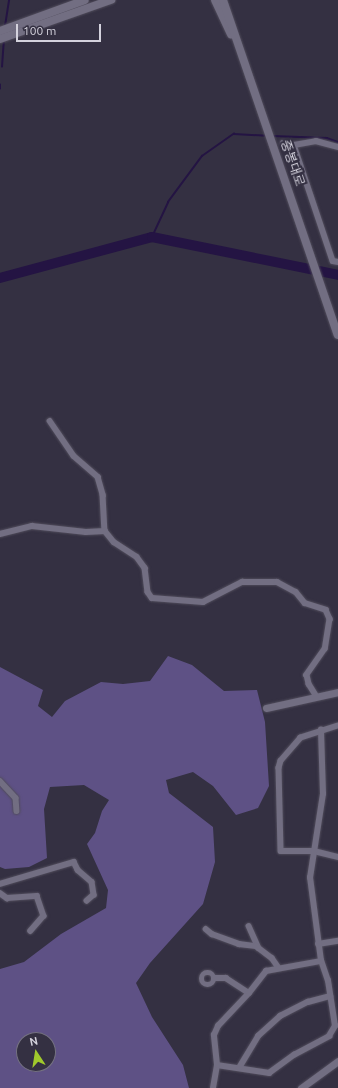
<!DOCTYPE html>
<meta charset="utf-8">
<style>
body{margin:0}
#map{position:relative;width:338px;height:1088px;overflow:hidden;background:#343042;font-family:Ubuntu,"Noto Sans KR",sans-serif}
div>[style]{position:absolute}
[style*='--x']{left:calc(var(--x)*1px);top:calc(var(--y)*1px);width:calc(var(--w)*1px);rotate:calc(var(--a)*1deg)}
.forest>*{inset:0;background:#5e5185}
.stream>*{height:1.5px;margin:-0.75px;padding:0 0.75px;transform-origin:0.75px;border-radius:0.75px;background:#241443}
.river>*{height:10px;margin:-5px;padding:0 5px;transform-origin:5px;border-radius:5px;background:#241443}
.roads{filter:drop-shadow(0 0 1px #504c5b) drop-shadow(0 0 1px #504c5b)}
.minor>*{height:5.5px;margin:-2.75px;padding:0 2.75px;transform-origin:2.75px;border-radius:2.75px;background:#726e82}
.minor>.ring{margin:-2.75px;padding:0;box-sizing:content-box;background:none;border:5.5px solid #726e82;border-radius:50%}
.tertiary>*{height:7px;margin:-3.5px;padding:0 3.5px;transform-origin:3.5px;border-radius:3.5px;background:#726e82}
.secondary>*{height:8px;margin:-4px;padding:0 4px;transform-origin:4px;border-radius:4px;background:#726e82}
span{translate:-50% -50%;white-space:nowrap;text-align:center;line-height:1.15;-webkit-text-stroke:4px #343042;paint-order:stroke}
.street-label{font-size:13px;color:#d4d2dd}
.north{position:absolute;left:16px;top:1032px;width:40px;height:40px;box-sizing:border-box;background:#343042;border:1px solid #747180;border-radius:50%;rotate:348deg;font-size:11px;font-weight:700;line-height:16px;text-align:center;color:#d4d2dd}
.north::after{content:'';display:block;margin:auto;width:14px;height:18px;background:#a0c92c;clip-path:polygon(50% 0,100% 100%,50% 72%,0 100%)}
.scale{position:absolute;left:16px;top:24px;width:85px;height:18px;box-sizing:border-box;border:2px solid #d4d2dd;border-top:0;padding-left:5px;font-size:12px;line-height:14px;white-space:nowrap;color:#d4d2dd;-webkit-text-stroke:3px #343042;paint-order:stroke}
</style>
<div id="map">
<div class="forest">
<div style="clip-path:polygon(evenodd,168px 656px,192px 665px,224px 691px,257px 690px,265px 722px,269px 786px,258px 808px,236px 815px,213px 786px,193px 772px,166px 780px,169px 793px,213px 827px,215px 862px,203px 904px,150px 963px,136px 983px,152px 1017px,183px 1065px,189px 1088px,0 1088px,0 969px,24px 962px,61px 934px,106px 908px,108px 890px,87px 844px,95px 833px,102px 811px,109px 800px,84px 785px,50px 787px,44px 809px,47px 858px,29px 867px,5px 869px,0 867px,0 667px,43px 690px,38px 706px,52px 717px,65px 701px,101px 682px,123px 684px,150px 681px,168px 656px,24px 1040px,48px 1040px,48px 1064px,24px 1064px,24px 1040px)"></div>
</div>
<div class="stream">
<div style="--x:5;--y:26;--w:26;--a:-81"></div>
<div style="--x:2;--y:67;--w:26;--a:-86"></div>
<div style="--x:0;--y:89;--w:4;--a:-90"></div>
<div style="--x:273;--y:136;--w:54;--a:2.1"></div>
<div style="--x:327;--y:138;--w:12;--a:20"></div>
<div style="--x:152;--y:237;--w:38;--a:-65"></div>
<div style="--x:168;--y:202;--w:57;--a:-53.5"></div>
<div style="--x:202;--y:156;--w:39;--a:-35"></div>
<div style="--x:234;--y:134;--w:33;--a:3"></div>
</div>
<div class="river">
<div style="--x:0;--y:278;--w:157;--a:-15.1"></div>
<div style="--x:152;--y:237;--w:190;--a:11.5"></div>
</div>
<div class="roads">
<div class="minor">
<div style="--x:283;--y:143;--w:11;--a:10"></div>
<div style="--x:294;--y:145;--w:122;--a:71.4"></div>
<div style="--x:333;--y:261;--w:5;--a:11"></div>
<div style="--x:294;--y:145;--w:22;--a:-10"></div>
<div style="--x:316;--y:141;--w:23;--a:15"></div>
<div style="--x:50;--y:421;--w:42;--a:55.6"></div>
<div style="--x:74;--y:456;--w:32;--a:41"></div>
<div style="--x:98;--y:477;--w:19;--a:74"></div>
<div style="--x:103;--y:495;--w:36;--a:87"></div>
<div style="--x:105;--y:531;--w:14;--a:51"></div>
<div style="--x:114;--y:542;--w:27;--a:33"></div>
<div style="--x:137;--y:557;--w:14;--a:54"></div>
<div style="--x:145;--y:568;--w:24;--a:83"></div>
<div style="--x:148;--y:592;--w:7;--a:56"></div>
<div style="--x:152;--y:598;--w:51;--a:4.5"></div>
<div style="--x:203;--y:602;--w:44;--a:-27.1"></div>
<div style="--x:242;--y:582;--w:35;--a:0"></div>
<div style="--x:277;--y:582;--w:21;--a:28"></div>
<div style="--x:296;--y:592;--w:14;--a:51"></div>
<div style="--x:305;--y:603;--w:22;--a:18"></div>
<div style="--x:326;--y:610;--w:10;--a:66"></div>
<div style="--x:330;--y:619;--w:30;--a:99"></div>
<div style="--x:325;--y:649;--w:32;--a:125"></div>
<div style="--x:307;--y:675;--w:9;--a:77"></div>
<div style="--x:309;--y:684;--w:15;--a:58"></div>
<div style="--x:0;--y:534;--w:33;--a:-14"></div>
<div style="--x:32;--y:526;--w:54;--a:6.3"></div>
<div style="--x:86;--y:532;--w:19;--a:-3"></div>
<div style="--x:338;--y:726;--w:39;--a:162"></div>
<div style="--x:301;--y:738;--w:30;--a:131"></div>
<div style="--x:281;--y:761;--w:7;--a:106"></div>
<div style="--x:279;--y:768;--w:83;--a:88.6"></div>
<div style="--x:281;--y:851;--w:33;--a:0"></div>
<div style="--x:314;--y:851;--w:25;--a:14"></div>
<div style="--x:0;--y:781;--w:23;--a:47"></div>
<div style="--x:16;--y:798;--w:13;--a:86"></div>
<div style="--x:0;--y:884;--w:77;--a:-16.6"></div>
<div style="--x:74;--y:862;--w:9;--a:63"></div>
<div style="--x:78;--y:870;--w:18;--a:41"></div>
<div style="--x:92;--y:882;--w:13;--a:81"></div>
<div style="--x:94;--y:895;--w:9;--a:139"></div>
<div style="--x:0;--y:893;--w:9;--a:36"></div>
<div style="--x:7;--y:898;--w:30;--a:-4"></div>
<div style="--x:37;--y:896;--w:21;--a:71"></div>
<div style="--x:44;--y:916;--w:20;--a:131"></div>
<div style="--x:249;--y:926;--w:24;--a:66"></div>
<div style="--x:206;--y:929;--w:8;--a:40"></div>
<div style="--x:212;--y:934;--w:29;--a:20"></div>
<div style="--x:239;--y:944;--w:17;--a:7"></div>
<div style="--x:256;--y:946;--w:20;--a:37"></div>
<div style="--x:272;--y:958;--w:12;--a:55"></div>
<div style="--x:318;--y:944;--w:20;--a:-9"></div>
<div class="ring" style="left:202px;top:973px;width:6.5px;height:6.5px"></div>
<div style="--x:214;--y:978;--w:12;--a:0"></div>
<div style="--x:226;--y:978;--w:27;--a:33"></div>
<div style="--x:217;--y:1065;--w:53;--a:8.7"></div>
<div style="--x:269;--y:1073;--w:31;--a:-36"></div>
<div style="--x:294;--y:1055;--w:40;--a:-28"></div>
<div style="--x:329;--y:1036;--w:12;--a:-59"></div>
<div style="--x:335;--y:1026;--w:46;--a:-98.8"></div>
<div style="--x:328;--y:981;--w:21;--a:-109"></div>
<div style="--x:321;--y:961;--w:84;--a:-97.5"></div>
<div style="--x:310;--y:878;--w:85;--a:-81.2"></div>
<div style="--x:323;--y:794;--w:64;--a:-91.8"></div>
<div style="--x:239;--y:1068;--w:37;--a:-59"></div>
<div style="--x:258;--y:1036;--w:30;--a:-42"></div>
<div style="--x:280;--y:1016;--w:31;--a:-27"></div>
<div style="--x:308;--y:1002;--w:23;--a:-15"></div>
<div style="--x:213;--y:1088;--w:23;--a:-80"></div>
<div style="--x:217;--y:1065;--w:30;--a:-96"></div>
<div style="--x:214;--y:1035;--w:10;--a:-66"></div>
<div style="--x:218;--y:1026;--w:45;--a:-46.8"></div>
<div style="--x:249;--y:993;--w:28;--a:-52"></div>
<div style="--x:266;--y:971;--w:56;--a:-10.3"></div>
</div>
<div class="tertiary">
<div style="--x:266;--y:708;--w:74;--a:-12.5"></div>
<div style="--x:301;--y:1088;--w:46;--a:-36.1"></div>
</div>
<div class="secondary">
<div style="--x:215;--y:0;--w:38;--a:65"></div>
<div style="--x:223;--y:0;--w:354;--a:71.1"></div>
<div style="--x:0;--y:31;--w:90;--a:-20"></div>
<div style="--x:0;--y:39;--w:118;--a:-19.4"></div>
</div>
</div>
<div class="street-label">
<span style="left:293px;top:163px;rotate:71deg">중봉대로</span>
</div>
<div class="north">N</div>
<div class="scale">100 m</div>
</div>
